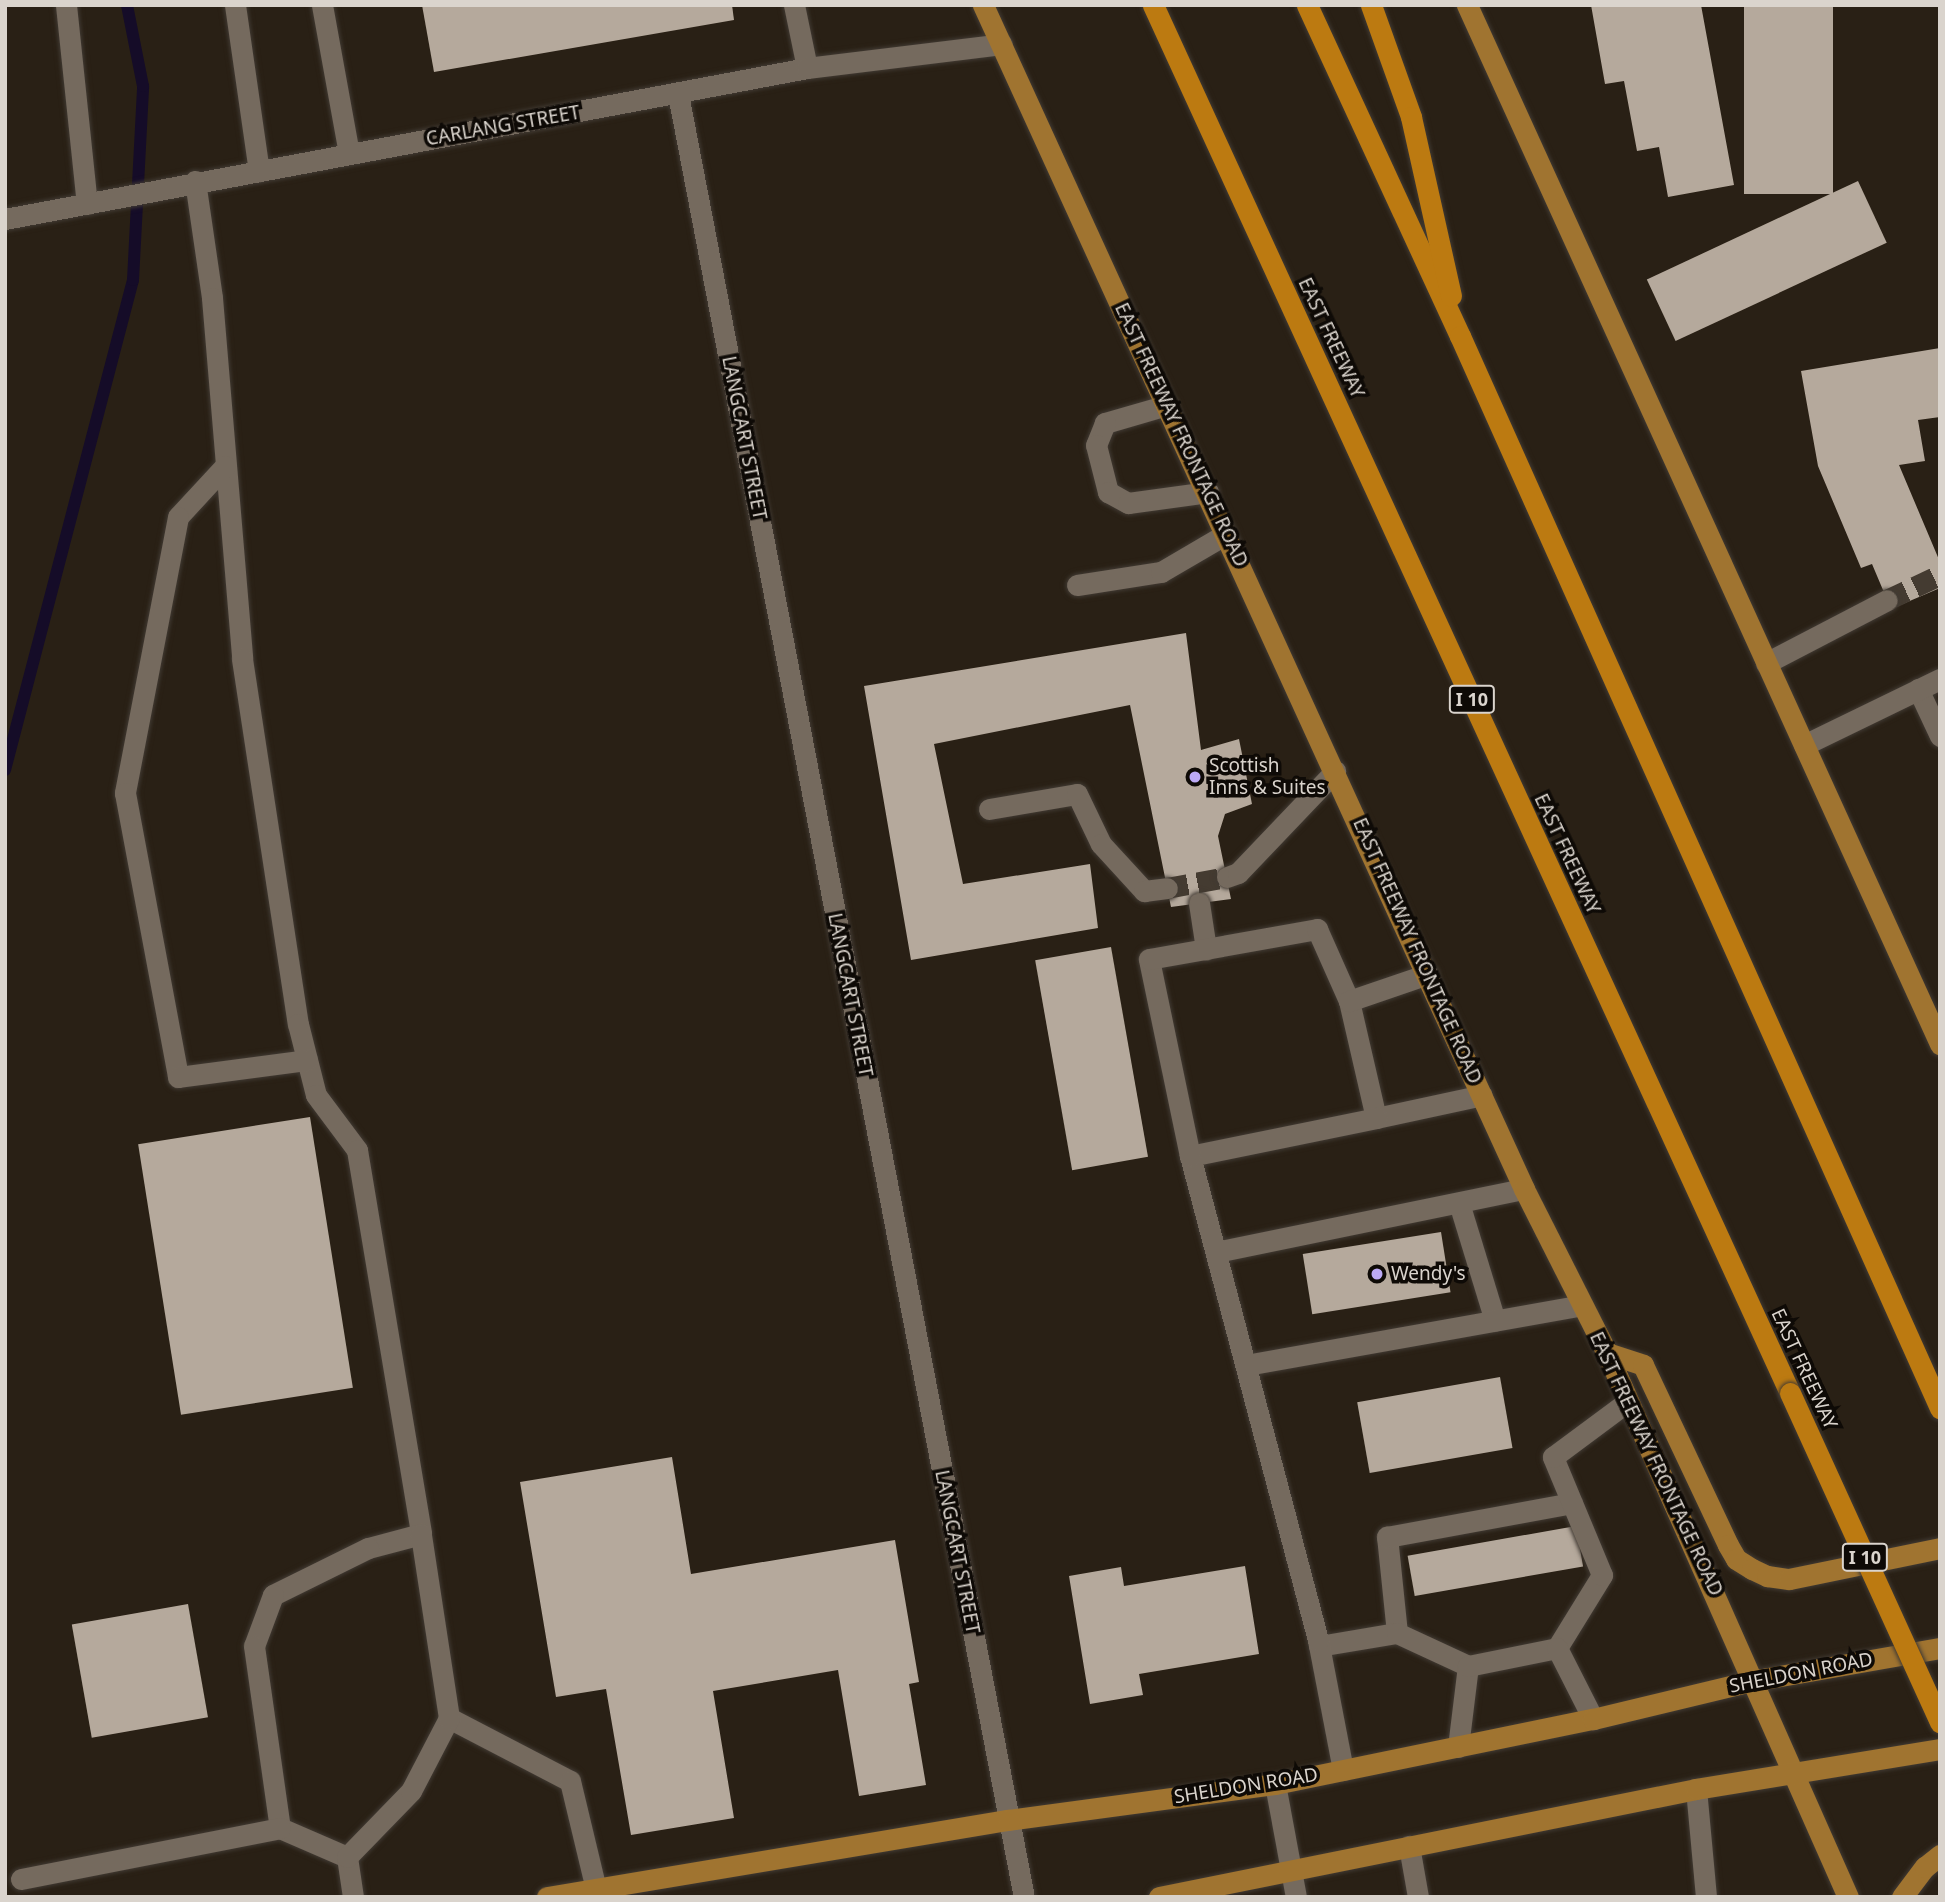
<!DOCTYPE html>
<style>
body{margin:0}
#map{position:relative;width:1945px;height:1902px;overflow:hidden;background:#292015;font-family:"Noto Sans",sans-serif}
div>[style]{position:absolute}
[style*='--x']{left:calc(var(--x)*1px);top:calc(var(--y)*1px);width:calc(var(--w)*1px);rotate:calc(var(--a)*1deg)}
.stream>*{height:12px;margin:-6px;padding:0 6px;transform-origin:6px;border-radius:6px;background:#150c28}
.building>*{inset:0;background:#b5a99c;transform-origin:0 0}
.minor-tunnel>*{height:21px;margin-top:-10.5px;transform-origin:0;background:repeating-linear-gradient(90deg,#443b31 0 21px,transparent 0 31px)}
.roads{filter:drop-shadow(0 0 2px #413a33) drop-shadow(0 0 2px #413a33)}
.minor>*{height:21px;margin:-10.5px;padding:0 10.5px;transform-origin:10.5px;border-radius:10.5px;background:#756a5e}
.major>*{height:21px;margin:-10.5px;padding:0 10.5px;transform-origin:10.5px;border-radius:10.5px;background:#a07430}
.highway>*{height:21px;margin:-10.5px;padding:0 10.5px;transform-origin:10.5px;border-radius:10.5px;background:#bc7a11}
.bridges{filter:drop-shadow(0 0 2px #413a33) drop-shadow(0 0 2px #413a33)}
.highway-bridge>*{height:21px;margin:-10.5px;padding:0 10.5px;transform-origin:10.5px;border-radius:10.5px;background:#bc7a11}
.dots>*{width:19px;height:19px;translate:-50% -50%;box-sizing:border-box;border:4px solid #0e0a06;border-radius:50%}
span{translate:-50% -50%;white-space:nowrap;text-align:center;line-height:1.15;-webkit-text-stroke:7px #0e0a06;paint-order:stroke}
.shield-label span{padding:2px 5px;background:#0e0a06;border:2px solid;border-radius:5px;-webkit-text-stroke-width:0}
.shield-label{font-size:18px;color:#dad4cd;font-weight:700}
.street-label{font-size:19px;color:#dad4cd}
.poi-label{font-size:19px;color:#dad4cd}
.left{translate:0 -50%;text-align:left}
.frame{position:absolute;inset:0;border:7px solid #dad4cd;pointer-events:none}
</style>
<div id="map">
<div class="stream">
<div style="--x:5;--y:770;--w:506;--a:-75.36"></div>
<div style="--x:133;--y:280;--w:194;--a:-87"></div>
<div style="--x:143;--y:86;--w:83;--a:-101.2"></div>
</div>
<div class="building">
<div style="clip-path:polygon(422px 5px,732px 5px,734px 20px,434px 72px)"></div>
<div style="clip-path:polygon(1591px 5px,1701px 5px,1734px 185px,1668px 197px,1659px 147px,1637px 151px,1624px 81px,1605px 84px)"></div>
<div style="left:1744px;top:5px;width:89px;height:189px"></div>
<div style="left:1858px;top:181px;width:68px;height:233px;rotate:65deg"></div>
<div style="clip-path:polygon(1940px 348px,1940px 417px,1918px 420px,1925px 461px,1899px 465px,1940px 562px,1940px 588px,1891px 609px,1872px 564px,1861px 568px,1818px 466px,1801px 371px)"></div>
<div style="clip-path:polygon(1186px 633px,1201px 750px,1239px 739px,1252px 804px,1225px 814px,1218px 836px,1231px 899px,1171px 907px,1130px 705px,934px 744px,963px 884px,1090px 864px,1098px 928px,911px 960px,864px 686px)"></div>
<div style="left:1111px;top:947px;width:213px;height:77px;rotate:80deg"></div>
<div style="left:310px;top:1117px;width:274px;height:174px;rotate:81deg"></div>
<div style="left:1441px;top:1232px;width:61px;height:140px;rotate:81deg"></div>
<div style="left:1500px;top:1377px;width:72px;height:145px;rotate:80deg"></div>
<div style="clip-path:polygon(672px 1457px,691px 1574px,895px 1540px,919px 1682px,909px 1684px,926px 1785px,859px 1796px,838px 1670px,713px 1691px,734px 1818px,631px 1835px,606px 1689px,556px 1697px,520px 1482px)"></div>
<div style="left:1576px;top:1526px;width:41px;height:171px;rotate:80deg"></div>
<div style="clip-path:polygon(1245px 1566px,1259px 1654px,1139px 1674px,1143px 1695px,1090px 1704px,1069px 1576px,1121px 1567px,1124px 1586px)"></div>
<div style="left:188px;top:1604px;width:115px;height:118px;rotate:80deg"></div>
</div>
<div class="minor-tunnel">
<div style="--x:1887;--y:600;--w:59;--a:-25.3"></div>
<div style="--x:1167;--y:888;--w:61;--a:-10.4"></div>
</div>
<div class="roads">
<div class="minor">
<div style="--x:66;--y:5;--w:200;--a:84"></div>
<div style="--x:235;--y:5;--w:168;--a:81.8"></div>
<div style="--x:322;--y:5;--w:151;--a:79.7"></div>
<div style="--x:794;--y:5;--w:64;--a:78.3"></div>
<div style="--x:678;--y:94;--w:1836;--a:79.14"></div>
<div style="--x:195;--y:181;--w:118;--a:81.7"></div>
<div style="--x:212;--y:298;--w:362;--a:85.2"></div>
<div style="--x:242;--y:659;--w:369;--a:81.3"></div>
<div style="--x:298;--y:1024;--w:73;--a:75.8"></div>
<div style="--x:316;--y:1095;--w:69;--a:53.3"></div>
<div style="--x:357;--y:1150;--w:389;--a:80.5"></div>
<div style="--x:421;--y:1534;--w:55;--a:165.2"></div>
<div style="--x:368;--y:1548;--w:106;--a:153.7"></div>
<div style="--x:273;--y:1595;--w:54;--a:110.4"></div>
<div style="--x:254;--y:1646;--w:184;--a:81.9"></div>
<div style="--x:280;--y:1828;--w:73;--a:23.4"></div>
<div style="--x:5;--y:219;--w:816;--a:-10.66"></div>
<div style="--x:807;--y:68;--w:196;--a:-7"></div>
<div style="--x:1167;--y:405;--w:65;--a:163.8"></div>
<div style="--x:1105;--y:423;--w:24;--a:112"></div>
<div style="--x:1096;--y:445;--w:49;--a:75.7"></div>
<div style="--x:1108;--y:492;--w:23;--a:29"></div>
<div style="--x:1128;--y:503;--w:81;--a:-7.8"></div>
<div style="--x:225;--y:466;--w:69;--a:132.7"></div>
<div style="--x:178;--y:517;--w:281;--a:100.9"></div>
<div style="--x:125;--y:793;--w:289;--a:79.4"></div>
<div style="--x:178;--y:1077;--w:130;--a:-7.5"></div>
<div style="--x:1077;--y:585;--w:85;--a:-8.8"></div>
<div style="--x:1161;--y:572;--w:75;--a:-30.3"></div>
<div style="--x:1766;--y:663;--w:136;--a:-27.5"></div>
<div style="--x:1918;--y:689;--w:52;--a:64.9"></div>
<div style="--x:1804;--y:745;--w:151;--a:-25.9"></div>
<div style="--x:989;--y:809;--w:89;--a:-9.7"></div>
<div style="--x:1077;--y:794;--w:55;--a:64.4"></div>
<div style="--x:1101;--y:844;--w:64;--a:47.5"></div>
<div style="--x:1144;--y:891;--w:23;--a:-7"></div>
<div style="--x:1227;--y:877;--w:12;--a:-20"></div>
<div style="--x:1238;--y:873;--w:141;--a:-46.4"></div>
<div style="--x:1199;--y:903;--w:47;--a:81.3"></div>
<div style="--x:1349;--y:1001;--w:120;--a:77"></div>
<div style="--x:1376;--y:1118;--w:108;--a:-12.2"></div>
<div style="--x:1190;--y:1156;--w:190;--a:-11.5"></div>
<div style="--x:1459;--y:1203;--w:123;--a:73"></div>
<div style="--x:1216;--y:1252;--w:314;--a:-11.6"></div>
<div style="--x:1246;--y:1365;--w:341;--a:-10.1"></div>
<div style="--x:1397;--y:1633;--w:97;--a:-95.9"></div>
<div style="--x:1387;--y:1537;--w:188;--a:-10.4"></div>
<div style="--x:1319;--y:1646;--w:79;--a:-9.5"></div>
<div style="--x:1397;--y:1633;--w:78;--a:24.9"></div>
<div style="--x:1557;--y:1648;--w:86;--a:-58.3"></div>
<div style="--x:1602;--y:1575;--w:128;--a:-112.6"></div>
<div style="--x:1553;--y:1457;--w:92;--a:-36.6"></div>
<div style="--x:449;--y:1718;--w:136;--a:27.5"></div>
<div style="--x:570;--y:1781;--w:111;--a:76.5"></div>
<div style="--x:1458;--y:1747;--w:82;--a:-83"></div>
<div style="--x:1468;--y:1666;--w:91;--a:-11.4"></div>
<div style="--x:1557;--y:1648;--w:80;--a:63.1"></div>
<div style="--x:1343;--y:1770;--w:132;--a:-100.9"></div>
<div style="--x:1318;--y:1640;--w:501;--a:-104.81"></div>
<div style="--x:1190;--y:1156;--w:201;--a:-101.8"></div>
<div style="--x:1149;--y:959;--w:171;--a:-10.1"></div>
<div style="--x:1317;--y:929;--w:79;--a:66"></div>
<div style="--x:1349;--y:1001;--w:83;--a:-18.9"></div>
<div style="--x:1275;--y:1784;--w:115;--a:79.5"></div>
<div style="--x:1696;--y:1789;--w:108;--a:84.7"></div>
<div style="--x:1409;--y:1846;--w:52;--a:80"></div>
<div style="--x:21;--y:1879;--w:264;--a:-11.1"></div>
<div style="--x:353;--y:1897;--w:40;--a:-98.5"></div>
<div style="--x:347;--y:1857;--w:92;--a:-45.9"></div>
<div style="--x:411;--y:1791;--w:82;--a:-62.5"></div>
<div style="--x:449;--y:1718;--w:186;--a:-98.7"></div>
</div>
<div class="major">
<div style="--x:983;--y:5;--w:1302;--a:65.44"></div>
<div style="--x:1524;--y:1189;--w:184;--a:63.2"></div>
<div style="--x:1607;--y:1353;--w:595;--a:66.11"></div>
<div style="--x:1467;--y:5;--w:1142;--a:65.52"></div>
<div style="--x:1607;--y:1353;--w:38;--a:18"></div>
<div style="--x:1643;--y:1365;--w:199;--a:64.7"></div>
<div style="--x:1728;--y:1545;--w:16;--a:60"></div>
<div style="--x:1736;--y:1559;--w:19;--a:32"></div>
<div style="--x:1752;--y:1569;--w:17;--a:25"></div>
<div style="--x:1767;--y:1576;--w:22;--a:8"></div>
<div style="--x:1789;--y:1579;--w:154;--a:-11.6"></div>
<div style="--x:547;--y:1897;--w:467;--a:-9.5"></div>
<div style="--x:1008;--y:1820;--w:269;--a:-7.7"></div>
<div style="--x:1275;--y:1784;--w:325;--a:-11.6"></div>
<div style="--x:1593;--y:1719;--w:163;--a:-13.5"></div>
<div style="--x:1751;--y:1681;--w:192;--a:-9.9"></div>
<div style="--x:1159;--y:1897;--w:548;--a:-11.37"></div>
<div style="--x:1696;--y:1789;--w:247;--a:-9.3"></div>
<div style="--x:1902;--y:1897;--w:38;--a:-53"></div>
<div style="--x:1925;--y:1867;--w:19;--a:-39"></div>
</div>
<div class="highway">
<div style="--x:1153;--y:5;--w:1527;--a:65.35"></div>
<div style="--x:1307;--y:5;--w:365;--a:65.2"></div>
<div style="--x:1460;--y:336;--w:1175;--a:65.88"></div>
<div style="--x:1371;--y:5;--w:119;--a:70.3"></div>
<div style="--x:1411;--y:117;--w:183;--a:77.4"></div>
</div>
</div>
<div class="bridges">
<div class="highway-bridge">
<div style="--x:1790;--y:1393;--w:362;--a:65.5"></div>
</div>
</div>
<div class="dots">
<div style="left:1195px;top:777px;background:#bcaaf5"></div>
<div style="left:1377px;top:1274px;background:#bcaaf5"></div>
</div>
<div class="shield-label">
<span style="left:1472px;top:699px">I 10</span>
<span style="left:1865px;top:1557px">I 10</span>
</div>
<div class="street-label">
<span style="left:503px;top:126px;rotate:-10deg">CARLANG STREET</span>
<span style="left:1331px;top:338px;rotate:65deg">EAST FREEWAY</span>
<span style="left:1181px;top:435px;rotate:65deg">EAST FREEWAY FRONTAGE ROAD</span>
<span style="left:744px;top:438px;rotate:79deg">LANGCART STREET</span>
<span style="left:1567px;top:854px;rotate:65deg">EAST FREEWAY</span>
<span style="left:1417px;top:951px;rotate:66deg">EAST FREEWAY FRONTAGE ROAD</span>
<span style="left:850px;top:995px;rotate:79deg">LANGCART STREET</span>
<span style="left:1804px;top:1369px;rotate:65deg">EAST FREEWAY</span>
<span style="left:1656px;top:1464px;rotate:65deg">EAST FREEWAY FRONTAGE ROAD</span>
<span style="left:957px;top:1552px;rotate:79deg">LANGCART STREET</span>
<span style="left:1801px;top:1673px;rotate:-11deg">SHELDON ROAD</span>
<span style="left:1246px;top:1786px;rotate:-9deg">SHELDON ROAD</span>
</div>
<div class="poi-label">
<span class="left" style="left:1209px;top:777px">Scottish<br>Inns &amp; Suites</span>
<span class="left" style="left:1391px;top:1274px">Wendy's</span>
</div>
<div class="frame"></div>
</div>
